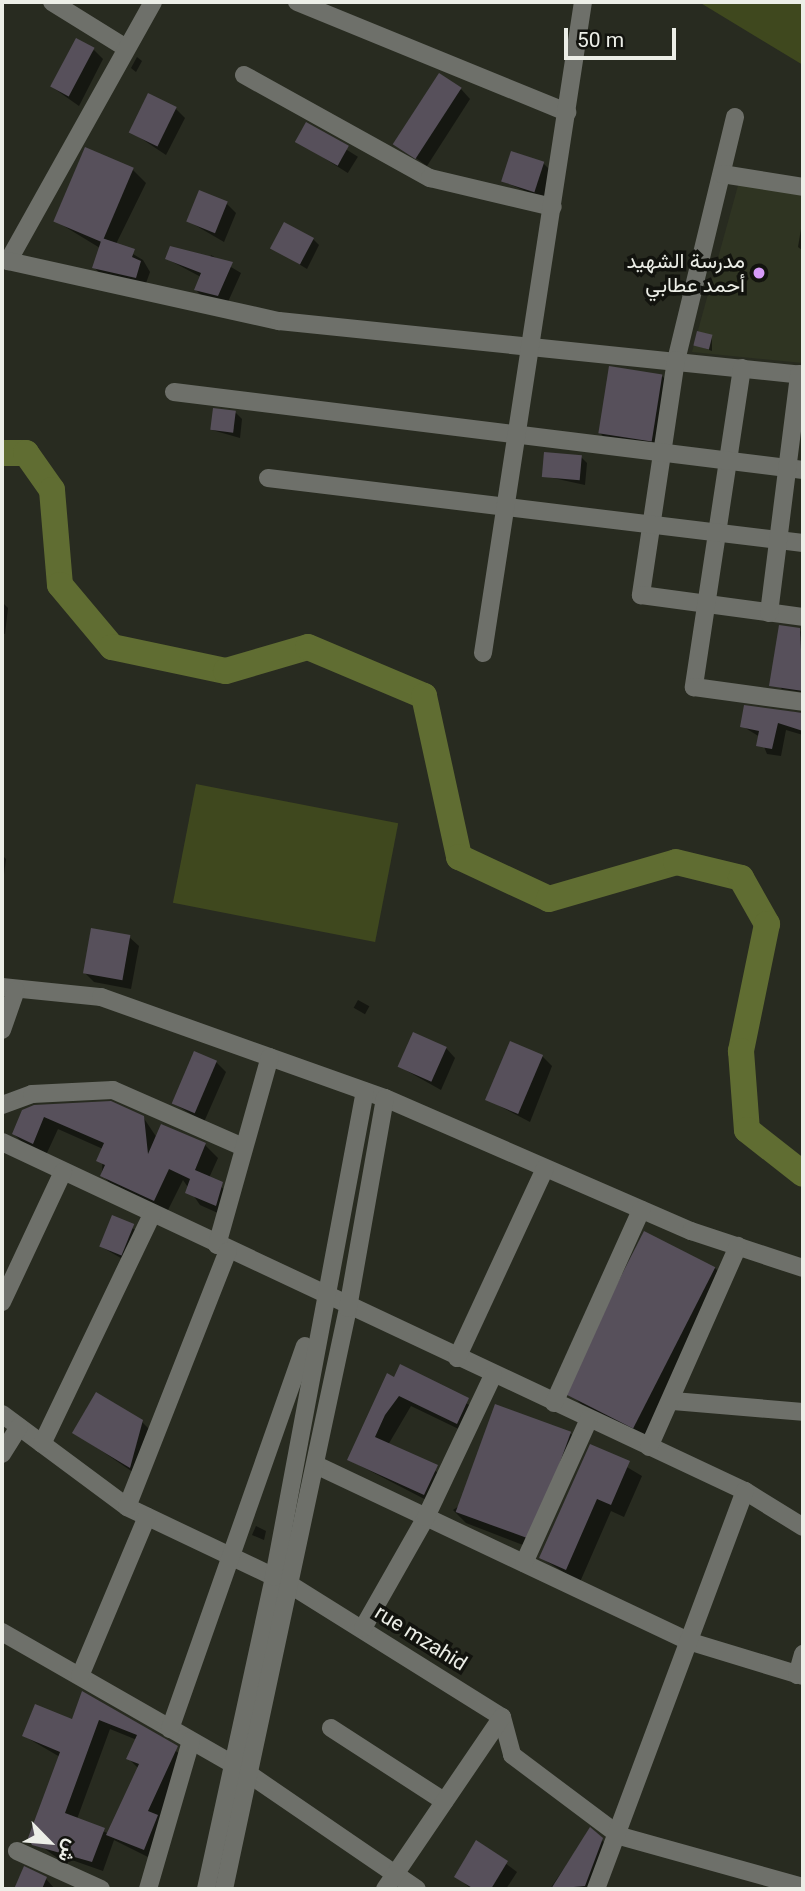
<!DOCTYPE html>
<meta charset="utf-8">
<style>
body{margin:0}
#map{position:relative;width:805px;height:1891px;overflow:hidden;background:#282b20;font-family:Roboto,Vazirmatn,sans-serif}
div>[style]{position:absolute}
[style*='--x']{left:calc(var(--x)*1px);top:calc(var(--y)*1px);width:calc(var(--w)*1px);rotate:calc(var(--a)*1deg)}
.built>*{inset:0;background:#2f3422}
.green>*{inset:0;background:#3f481e;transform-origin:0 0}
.shadow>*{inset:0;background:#0007;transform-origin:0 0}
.river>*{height:26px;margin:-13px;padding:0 13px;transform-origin:13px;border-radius:13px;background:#606d32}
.building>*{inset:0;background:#57505b;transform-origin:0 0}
.minor>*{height:18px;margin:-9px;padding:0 9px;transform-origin:9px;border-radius:9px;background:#6e706a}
.dots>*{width:19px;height:19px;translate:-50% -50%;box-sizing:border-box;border:4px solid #12130e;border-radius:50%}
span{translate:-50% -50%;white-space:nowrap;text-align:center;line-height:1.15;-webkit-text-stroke:7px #12130e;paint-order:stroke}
.poi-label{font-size:21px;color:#eceee7}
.right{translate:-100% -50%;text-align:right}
.street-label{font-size:21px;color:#eceee7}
.frame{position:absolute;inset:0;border:4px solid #eceee7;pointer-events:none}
.north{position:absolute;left:14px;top:1807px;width:70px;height:70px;-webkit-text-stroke:5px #12130e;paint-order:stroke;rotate:115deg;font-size:19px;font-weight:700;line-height:28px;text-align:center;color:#eceee7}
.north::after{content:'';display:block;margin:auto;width:24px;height:32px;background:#eceee7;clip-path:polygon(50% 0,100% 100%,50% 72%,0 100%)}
.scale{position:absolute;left:564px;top:28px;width:112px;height:32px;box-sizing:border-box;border:4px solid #eceee7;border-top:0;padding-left:9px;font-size:21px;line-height:24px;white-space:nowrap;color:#eceee7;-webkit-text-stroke:5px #12130e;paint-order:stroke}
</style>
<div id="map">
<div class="built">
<div style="clip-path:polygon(739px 182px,803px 194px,803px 363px,692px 352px)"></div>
</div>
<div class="green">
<div style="clip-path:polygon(699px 2px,803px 2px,803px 65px)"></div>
<div style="left:196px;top:784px;width:206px;height:121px;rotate:11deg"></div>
</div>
<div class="shadow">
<div style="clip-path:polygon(94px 50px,103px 59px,79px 106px,52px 87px)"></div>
<div style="clip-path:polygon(137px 57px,142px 61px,136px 72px,131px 68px)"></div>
<div style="clip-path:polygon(461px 89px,470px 99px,427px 166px,395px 143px)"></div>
<div style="clip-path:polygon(176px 109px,185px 118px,166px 155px,130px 131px)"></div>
<div style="left:307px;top:125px;width:60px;height:19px;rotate:32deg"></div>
<div style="clip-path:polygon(543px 163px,553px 173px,544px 199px,502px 181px)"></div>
<div style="clip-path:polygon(133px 170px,146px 183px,116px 244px,143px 260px,150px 272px,145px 286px,103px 277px,94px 267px,100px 248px,54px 220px)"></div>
<div style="clip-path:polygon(227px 204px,236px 213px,224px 242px,188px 221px)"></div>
<div style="clip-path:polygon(801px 229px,803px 229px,803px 251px,798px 247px)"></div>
<div style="clip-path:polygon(313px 239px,319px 245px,307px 269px,273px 248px)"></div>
<div style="clip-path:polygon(211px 255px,241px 273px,227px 304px,205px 299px,196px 290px,201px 277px,167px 259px,208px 262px)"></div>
<div style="clip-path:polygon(712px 337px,712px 351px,696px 345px)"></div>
<div style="clip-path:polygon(662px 376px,675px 389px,665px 452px,612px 445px,599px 432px)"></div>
<div style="clip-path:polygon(236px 413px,242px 419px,240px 438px,212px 430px)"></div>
<div style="clip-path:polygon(581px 457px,587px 463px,585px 485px,544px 476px)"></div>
<div style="clip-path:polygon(2px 602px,8px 608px,5px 634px,2px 633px)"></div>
<div style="clip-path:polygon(799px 630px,803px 634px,803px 692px,782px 689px,772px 679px)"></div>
<div style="clip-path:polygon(746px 707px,803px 713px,803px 735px,786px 730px,781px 756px,767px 754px,760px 737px,742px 726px)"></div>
<div style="clip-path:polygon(2px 855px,6px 859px,2px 890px)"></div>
<div style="clip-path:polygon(129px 937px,139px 946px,131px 989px,94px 982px,84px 972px)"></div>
<div style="left:358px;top:1000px;width:13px;height:9px;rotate:29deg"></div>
<div style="clip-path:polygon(446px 1048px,455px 1058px,441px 1090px,400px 1067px)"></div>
<div style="clip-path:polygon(542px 1056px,552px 1066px,530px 1122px,488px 1100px)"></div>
<div style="clip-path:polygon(216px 1062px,226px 1072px,204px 1122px,173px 1103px)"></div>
<div style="clip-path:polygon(23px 1111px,143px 1117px,157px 1138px,162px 1126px,205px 1145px,218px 1158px,209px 1178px,235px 1197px,229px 1218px,200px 1205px,183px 1180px,167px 1212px,115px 1188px,102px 1175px,103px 1149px,58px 1129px,46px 1155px,27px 1147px,14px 1134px)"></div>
<div style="clip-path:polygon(113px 1217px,139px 1232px,126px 1261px,100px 1246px)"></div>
<div style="clip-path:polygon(715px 1268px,728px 1281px,658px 1441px,585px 1408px,572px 1395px)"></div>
<div style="clip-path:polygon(401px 1367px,480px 1411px,469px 1434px,411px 1406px,388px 1445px,448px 1478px,436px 1505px,349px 1460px)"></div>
<div style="clip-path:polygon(142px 1422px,155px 1435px,143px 1479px,74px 1432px)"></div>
<div style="clip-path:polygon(570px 1433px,583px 1446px,536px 1550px,466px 1523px,453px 1510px)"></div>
<div style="clip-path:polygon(591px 1446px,642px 1476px,624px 1517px,611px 1511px,580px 1582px,541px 1558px)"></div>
<div style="clip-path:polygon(256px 1526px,266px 1531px,264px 1540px,252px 1535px)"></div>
<div style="clip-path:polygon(evenodd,83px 1694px,187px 1758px,154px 1860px,114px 1840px,103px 1871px,69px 1859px,67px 1865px,30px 1838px,60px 1757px,24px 1736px,73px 1722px,83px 1694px,110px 1729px,137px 1740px,128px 1758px,139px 1769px,109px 1834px,77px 1819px,110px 1729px)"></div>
<div style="clip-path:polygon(590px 1830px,615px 1852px,601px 1889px,550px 1889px)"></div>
<div style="clip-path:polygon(477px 1842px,517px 1872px,506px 1889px,471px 1889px,456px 1876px)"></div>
<div style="clip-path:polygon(24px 1869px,46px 1879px,55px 1889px,16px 1889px)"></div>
</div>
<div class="river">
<div style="--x:2;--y:453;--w:24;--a:0"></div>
<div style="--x:26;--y:453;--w:45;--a:54.9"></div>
<div style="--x:52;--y:490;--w:95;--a:85.2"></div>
<div style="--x:60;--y:585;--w:81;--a:50"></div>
<div style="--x:112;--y:647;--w:116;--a:11.9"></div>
<div style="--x:226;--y:671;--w:85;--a:-16.3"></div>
<div style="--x:308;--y:647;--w:126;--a:22.9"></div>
<div style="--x:424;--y:696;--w:165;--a:77.7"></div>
<div style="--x:459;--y:857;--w:99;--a:25"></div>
<div style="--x:549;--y:899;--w:132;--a:-16.2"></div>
<div style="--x:676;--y:862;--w:67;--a:13.8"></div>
<div style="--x:741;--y:878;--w:53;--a:60.5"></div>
<div style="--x:767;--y:924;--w:130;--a:101.6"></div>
<div style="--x:741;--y:1051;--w:79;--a:85.7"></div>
<div style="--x:747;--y:1130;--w:71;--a:38.2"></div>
</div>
<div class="building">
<div style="left:76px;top:38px;width:21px;height:55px;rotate:28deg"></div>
<div style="left:439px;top:73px;width:27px;height:85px;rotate:33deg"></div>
<div style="left:148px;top:93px;width:32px;height:44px;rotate:26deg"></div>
<div style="left:306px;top:122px;width:49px;height:23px;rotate:29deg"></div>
<div style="left:85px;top:147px;width:53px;height:81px;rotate:23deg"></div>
<div style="left:511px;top:151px;width:35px;height:32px;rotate:18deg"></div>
<div style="left:199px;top:190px;width:31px;height:34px;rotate:22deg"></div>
<div style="left:284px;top:222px;width:34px;height:30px;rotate:28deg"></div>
<div style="clip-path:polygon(102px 238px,135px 249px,132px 257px,141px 261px,136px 278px,92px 268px)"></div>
<div style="clip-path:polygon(170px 246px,233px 262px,218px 296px,194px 290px,201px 273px,165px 259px)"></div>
<div style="left:697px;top:331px;width:16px;height:15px;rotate:14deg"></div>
<div style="left:609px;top:366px;width:54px;height:68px;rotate:9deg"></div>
<div style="left:213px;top:408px;width:23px;height:22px;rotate:7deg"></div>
<div style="left:544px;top:452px;width:38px;height:25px;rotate:5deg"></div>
<div style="clip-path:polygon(779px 625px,800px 628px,803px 691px,769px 686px)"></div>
<div style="clip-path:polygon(744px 705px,803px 713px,803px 731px,778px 723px,772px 749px,756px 746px,759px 731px,740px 727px)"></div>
<div style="left:91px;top:928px;width:40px;height:46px;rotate:10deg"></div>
<div style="left:413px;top:1032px;width:37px;height:38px;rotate:24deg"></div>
<div style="left:510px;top:1041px;width:36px;height:64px;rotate:23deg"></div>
<div style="left:194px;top:1051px;width:25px;height:57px;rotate:23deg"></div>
<div style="clip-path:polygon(111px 1101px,144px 1116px,148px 1154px,161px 1124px,206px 1143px,195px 1170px,223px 1182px,216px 1206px,185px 1193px,190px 1179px,169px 1169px,154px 1201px,100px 1176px,105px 1165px,96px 1161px,104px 1143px,44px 1117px,33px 1144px,12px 1134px,22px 1110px,34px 1105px)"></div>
<div style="left:112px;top:1215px;width:24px;height:34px;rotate:22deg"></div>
<div style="left:644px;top:1231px;width:80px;height:181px;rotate:27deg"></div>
<div style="clip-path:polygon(400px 1364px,469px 1398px,457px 1424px,399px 1396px,385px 1415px,375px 1437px,438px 1465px,424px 1495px,347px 1460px,387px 1373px,394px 1377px)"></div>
<div style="clip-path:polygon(96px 1392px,143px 1420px,130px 1468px,72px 1433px)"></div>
<div style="left:495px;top:1404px;width:81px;height:115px;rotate:20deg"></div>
<div style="clip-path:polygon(590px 1444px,630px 1461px,611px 1505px,597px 1499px,566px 1570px,539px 1558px)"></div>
<div style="clip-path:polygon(82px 1691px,178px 1746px,148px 1811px,158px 1815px,144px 1850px,106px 1835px,139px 1764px,126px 1759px,137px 1735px,99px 1720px,65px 1813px,105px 1828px,92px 1862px,32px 1845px,28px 1838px,60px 1752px,22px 1736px,35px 1704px,72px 1719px)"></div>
<div style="clip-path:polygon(590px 1827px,603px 1838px,585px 1886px,551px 1889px)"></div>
<div style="clip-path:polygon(476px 1840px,508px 1861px,491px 1889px,474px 1889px,454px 1877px)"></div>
<div style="clip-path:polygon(24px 1866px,47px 1877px,42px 1889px,14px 1889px)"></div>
</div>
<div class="minor">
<div style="--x:52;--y:2;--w:87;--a:31.9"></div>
<div style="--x:153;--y:2;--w:297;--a:119.2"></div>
<div style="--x:8;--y:261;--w:278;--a:12.5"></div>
<div style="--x:279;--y:321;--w:527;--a:5.88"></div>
<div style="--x:297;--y:2;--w:292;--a:22.2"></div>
<div style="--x:244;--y:75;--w:213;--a:29"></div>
<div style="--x:430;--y:178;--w:126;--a:13.3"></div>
<div style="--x:735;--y:117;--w:250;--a:103.6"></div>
<div style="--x:676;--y:360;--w:238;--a:98.5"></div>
<div style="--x:641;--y:595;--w:163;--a:7.7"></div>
<div style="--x:722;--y:174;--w:82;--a:9.1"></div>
<div style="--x:742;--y:368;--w:323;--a:98.6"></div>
<div style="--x:694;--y:687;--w:110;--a:7.8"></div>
<div style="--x:174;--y:392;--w:634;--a:7.07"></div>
<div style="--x:268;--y:478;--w:539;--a:6.93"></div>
<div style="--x:769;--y:613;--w:241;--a:-82.8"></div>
<div style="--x:483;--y:653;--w:659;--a:-81.27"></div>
<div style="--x:2;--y:987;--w:100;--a:5.8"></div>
<div style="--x:101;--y:997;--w:301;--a:19.6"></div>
<div style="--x:385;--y:1098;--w:334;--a:23.5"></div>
<div style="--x:691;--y:1231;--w:118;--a:18.3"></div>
<div style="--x:2;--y:1030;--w:42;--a:-70.7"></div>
<div style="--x:2;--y:1105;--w:32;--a:-20"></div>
<div style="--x:32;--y:1094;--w:81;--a:-2.8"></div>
<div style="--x:113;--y:1090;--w:142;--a:23.7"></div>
<div style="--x:2;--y:1142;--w:821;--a:25.16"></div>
<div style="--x:745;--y:1491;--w:68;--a:31.8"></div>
<div style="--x:217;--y:1245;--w:195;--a:-74.3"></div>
<div style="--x:2;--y:1302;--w:144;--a:-64.9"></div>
<div style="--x:457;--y:1358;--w:209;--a:-65.1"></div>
<div style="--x:673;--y:1401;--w:130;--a:4.8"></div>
<div style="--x:554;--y:1403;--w:212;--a:-65.7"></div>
<div style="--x:2;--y:1414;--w:156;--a:36.6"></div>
<div style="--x:127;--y:1507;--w:179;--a:25.4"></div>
<div style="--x:289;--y:1584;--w:251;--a:32"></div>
<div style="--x:502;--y:1717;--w:39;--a:75"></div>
<div style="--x:512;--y:1755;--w:135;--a:36.9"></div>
<div style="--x:620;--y:1836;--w:190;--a:15.6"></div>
<div style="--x:42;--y:1444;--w:255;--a:-64.4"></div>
<div style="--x:649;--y:1447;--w:220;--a:-66.1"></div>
<div style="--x:2;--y:1454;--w:32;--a:-58"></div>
<div style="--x:316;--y:1465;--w:412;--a:25.3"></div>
<div style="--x:688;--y:1641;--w:120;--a:16.9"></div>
<div style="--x:127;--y:1507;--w:275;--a:-68.5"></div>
<div style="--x:524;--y:1563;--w:158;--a:-65.7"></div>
<div style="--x:363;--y:1628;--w:128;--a:-60.4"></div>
<div style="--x:426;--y:1517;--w:157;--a:-64.7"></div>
<div style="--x:2;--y:1632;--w:281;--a:29.8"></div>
<div style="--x:246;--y:1772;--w:207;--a:34.4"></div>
<div style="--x:797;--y:1675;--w:22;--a:-74"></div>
<div style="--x:80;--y:1676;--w:173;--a:-67.2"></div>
<div style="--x:331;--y:1728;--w:135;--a:32.9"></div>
<div style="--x:170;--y:1729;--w:406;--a:-70.6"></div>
<div style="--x:17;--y:1851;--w:92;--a:24.3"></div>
<div style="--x:148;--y:1889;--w:154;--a:-73.8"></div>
<div style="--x:206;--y:1889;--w:319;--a:-77.7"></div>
<div style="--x:274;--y:1577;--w:494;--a:-79.4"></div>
<div style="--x:224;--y:1889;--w:594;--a:-77.95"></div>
<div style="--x:348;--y:1308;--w:213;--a:-80"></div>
<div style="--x:385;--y:1889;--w:208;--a:-55.8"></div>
<div style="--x:596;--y:1889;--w:425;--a:-69.5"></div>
</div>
<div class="dots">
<div style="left:759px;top:273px;background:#d79bf9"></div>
</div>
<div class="poi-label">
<span class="right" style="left:745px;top:273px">مدرسة الشهيد<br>أحمد عطابي</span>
</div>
<div class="street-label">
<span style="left:421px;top:1638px;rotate:32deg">rue mzahid</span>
</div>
<div class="frame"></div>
<div class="north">ش</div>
<div class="scale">50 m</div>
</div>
